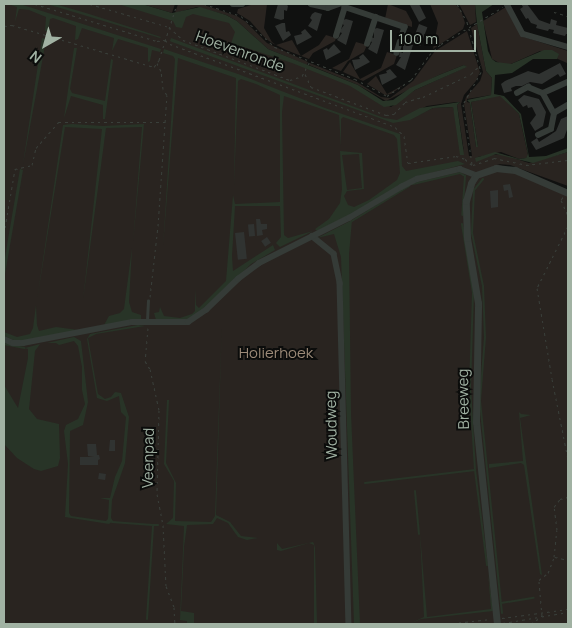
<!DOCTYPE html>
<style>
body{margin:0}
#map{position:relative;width:572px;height:628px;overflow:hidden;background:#101110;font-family:Manrope,sans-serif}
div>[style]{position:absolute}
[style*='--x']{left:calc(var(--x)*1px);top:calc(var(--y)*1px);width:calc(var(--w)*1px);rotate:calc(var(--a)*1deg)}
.green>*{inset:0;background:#292420}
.water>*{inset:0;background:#283427}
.stream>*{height:2px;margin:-1px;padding:0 1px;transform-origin:1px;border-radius:1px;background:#283427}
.building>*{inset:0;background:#303331;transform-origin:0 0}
.path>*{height:1px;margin-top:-0.5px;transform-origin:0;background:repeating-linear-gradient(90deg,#393f3a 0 2.5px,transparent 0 6.5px)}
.service>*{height:2.5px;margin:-1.25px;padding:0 1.25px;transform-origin:1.25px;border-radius:1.25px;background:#353b37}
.minor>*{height:5.5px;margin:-2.75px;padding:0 2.75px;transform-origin:2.75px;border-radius:2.75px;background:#353b37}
.tertiary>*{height:7px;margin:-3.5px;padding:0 3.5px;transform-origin:3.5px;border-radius:3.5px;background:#353b37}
span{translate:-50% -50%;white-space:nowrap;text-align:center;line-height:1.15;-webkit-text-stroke:4px #0b0c0b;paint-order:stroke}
.street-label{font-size:15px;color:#a1b2a3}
.park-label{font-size:15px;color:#9c8a78}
.frame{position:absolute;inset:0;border:5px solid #a1b2a3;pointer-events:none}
.north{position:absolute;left:20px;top:20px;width:50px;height:50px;-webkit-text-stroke:4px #0b0c0b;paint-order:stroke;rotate:218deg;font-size:14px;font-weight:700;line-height:20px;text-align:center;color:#a1b2a3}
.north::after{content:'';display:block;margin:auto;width:18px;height:22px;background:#a1b2a3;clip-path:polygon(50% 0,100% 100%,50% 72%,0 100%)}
.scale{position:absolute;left:390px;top:30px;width:86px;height:22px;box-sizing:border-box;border:2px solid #a1b2a3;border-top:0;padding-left:6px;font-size:15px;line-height:18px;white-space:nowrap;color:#a1b2a3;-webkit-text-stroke:4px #0b0c0b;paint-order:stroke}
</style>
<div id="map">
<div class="green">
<div style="clip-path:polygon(evenodd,4px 4px,127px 4px,175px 17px,198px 9px,232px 21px,266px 50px,357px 88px,391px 107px,415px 90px,466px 67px,464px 65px,439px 75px,386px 101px,358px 85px,309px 65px,310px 63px,357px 82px,381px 97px,390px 98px,413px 81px,435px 51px,467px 31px,480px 72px,476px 81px,464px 95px,461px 104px,469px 156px,472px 156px,464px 104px,466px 97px,480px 81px,483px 72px,471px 28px,477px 24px,486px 71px,492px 78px,491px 95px,467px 99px,467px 102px,470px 103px,476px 147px,478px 147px,471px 102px,500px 95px,519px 114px,528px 155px,526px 158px,519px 159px,501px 152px,478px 157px,481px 159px,490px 155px,501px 154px,529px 163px,568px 152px,568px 186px,510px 165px,497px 164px,568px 190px,568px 624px,4px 624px,4px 4px,456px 102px,460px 102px,457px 105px,464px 152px,453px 107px,433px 108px,412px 118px,408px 115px,427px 106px,456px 102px)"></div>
<div style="clip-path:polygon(142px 4px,175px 4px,172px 13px)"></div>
<div style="clip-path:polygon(178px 4px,201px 4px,237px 16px,246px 22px,267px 43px,308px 62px,307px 65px,268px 49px,237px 21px,226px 15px,197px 7px,175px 13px)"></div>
<div style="clip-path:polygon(254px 4px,267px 4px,264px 28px,272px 42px,276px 45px,292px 40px,301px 56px,319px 45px,326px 35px,336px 38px,335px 41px,313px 53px,309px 59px,286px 50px,272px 43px,266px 39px,250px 21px,237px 13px,238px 9px)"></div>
<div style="clip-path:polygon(388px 4px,406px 11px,412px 22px,412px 27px,385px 19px)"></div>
<div style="clip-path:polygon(430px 4px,455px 4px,461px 10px,465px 23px,463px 29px,433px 49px,438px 23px)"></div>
<div style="clip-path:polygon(459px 4px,475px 4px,476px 22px,470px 25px)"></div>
<div style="clip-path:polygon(506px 7px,521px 36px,568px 51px,567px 63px,540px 51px,511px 64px,501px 64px,492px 59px,483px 21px)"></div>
<div style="clip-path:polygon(356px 42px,367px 45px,364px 52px,348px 61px,341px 71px,332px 68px,349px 59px)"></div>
<div style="clip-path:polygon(387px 52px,397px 55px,394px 64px,363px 81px,343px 72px,350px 62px,360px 79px,381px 68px)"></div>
<div style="clip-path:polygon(376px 76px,387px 94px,405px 84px,391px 94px,385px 95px,367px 84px)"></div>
</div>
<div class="water">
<div style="clip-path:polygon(8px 4px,20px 4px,161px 49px,160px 52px,152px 50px,150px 61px,148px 62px,148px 48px,118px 39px,112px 51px,114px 38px,82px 28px,78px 39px,75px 40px,76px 26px,53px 18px,50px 19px,48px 31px,45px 31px,46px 17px,29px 10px,19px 9px,15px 22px,17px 7px)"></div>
<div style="clip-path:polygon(47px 4px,55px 4px,86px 13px,161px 37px,160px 38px)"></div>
<div style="clip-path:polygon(118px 4px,142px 4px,172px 13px,200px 7px,226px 15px,237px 21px,268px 49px,358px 85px,383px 101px,393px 100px,410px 88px,439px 75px,464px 65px,467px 67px,415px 90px,396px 105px,384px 107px,350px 86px,292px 63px,244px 47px,229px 49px,235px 32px,229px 23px,193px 14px,186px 17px,182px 28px,176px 27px,173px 21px)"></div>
<div style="clip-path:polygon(475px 4px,494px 4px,482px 12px,488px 51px,492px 59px,496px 62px,511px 64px,544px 50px,552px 50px,559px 54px,557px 59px,533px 59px,512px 73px,495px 75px,494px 94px,504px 96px,521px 114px,529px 157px,546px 156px,568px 148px,568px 152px,533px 163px,496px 154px,476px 162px,475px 158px,495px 152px,519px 159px,526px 158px,528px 154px,519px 114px,500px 96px,471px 102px,478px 147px,476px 147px,470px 103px,467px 100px,491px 95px,492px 78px,486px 71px,477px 24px)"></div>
<div style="clip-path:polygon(42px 38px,46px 39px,42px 62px,23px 164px)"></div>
<div style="clip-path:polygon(171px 38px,384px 118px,397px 120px,420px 108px,460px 102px,457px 105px,464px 155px,460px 155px,453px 107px,433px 108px,410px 120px,393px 123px,172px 42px,170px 41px)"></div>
<div style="clip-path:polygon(74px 48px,77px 48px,70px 89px,72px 93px,105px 101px,111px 59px,113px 60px,105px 119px,103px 119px,103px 105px,71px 96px,64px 118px)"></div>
<div style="clip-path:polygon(evenodd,164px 49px,238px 74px,325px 108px,400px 134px,402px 166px,406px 171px,458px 161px,465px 164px,423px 175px,363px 208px,317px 231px,315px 229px,329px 219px,340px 203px,342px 189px,340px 151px,362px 153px,364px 189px,347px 191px,344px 196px,348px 205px,354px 207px,369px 200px,397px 180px,400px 173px,397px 139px,394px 135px,343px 117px,341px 119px,341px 147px,339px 115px,284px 96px,282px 112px,284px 235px,288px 238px,313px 231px,280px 247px,276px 243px,281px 237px,280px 206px,235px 206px,232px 256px,233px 271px,273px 245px,275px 250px,251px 264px,204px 309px,188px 319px,156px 320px,154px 313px,159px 312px,160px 307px,164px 316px,180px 318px,192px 314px,195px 311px,195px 288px,196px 305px,199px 308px,226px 281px,233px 195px,235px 204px,280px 202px,280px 95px,256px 84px,241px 79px,238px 81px,234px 187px,236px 78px,178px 58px,163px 247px,175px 59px,173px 56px,163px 53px,164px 49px,359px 154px,362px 188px,347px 190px,342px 155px,359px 154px)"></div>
<div style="clip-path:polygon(72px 124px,103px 126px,144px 124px,133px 243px,142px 127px,106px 128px,83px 300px,102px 129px,65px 127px,37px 300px,63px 125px)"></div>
<div style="clip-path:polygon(20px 169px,23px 170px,4px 280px,4px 263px)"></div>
<div style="clip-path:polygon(352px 220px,349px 254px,351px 413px,360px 624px,354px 624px,341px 257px,334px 234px,317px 238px)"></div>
<div style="clip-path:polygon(132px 248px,129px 302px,132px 312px,141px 315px,141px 319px,104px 325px,109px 316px,120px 313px,124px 309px)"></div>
<div style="clip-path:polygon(36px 305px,37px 325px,39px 331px,56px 327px,78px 330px,35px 340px,16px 341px,4px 336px,4px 332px,17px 337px,30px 334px,33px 328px)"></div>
<div style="clip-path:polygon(222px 322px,216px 515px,230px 522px,241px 536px,258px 538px,247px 540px,238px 537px,228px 523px,217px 518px,213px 524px,187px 525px,184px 547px,181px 611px,194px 613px,194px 624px,187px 624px,187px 621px,180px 620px,184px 526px,166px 524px,173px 518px,174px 481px,164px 464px,167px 400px,169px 400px,166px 463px,176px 483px,175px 521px,211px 522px,215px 516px)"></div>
<div style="clip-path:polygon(138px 325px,145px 326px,96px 334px,88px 338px,98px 394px,105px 399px,111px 397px,115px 392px,121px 393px,129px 417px,125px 463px,112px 500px,111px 518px,113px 521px,109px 524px,65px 517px,68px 464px,64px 431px,66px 425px,78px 419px,85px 404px,82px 390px,82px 367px,78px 346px,74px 341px,59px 345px,56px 343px,47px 343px,74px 337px,81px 341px,88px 402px,83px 425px,70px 431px,69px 513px,71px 516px,106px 521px,108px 519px,109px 500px,100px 498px,110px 498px,115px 477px,122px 461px,126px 417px,121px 412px,119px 396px,107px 401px,97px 398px,87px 339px,90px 334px)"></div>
<div style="clip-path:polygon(40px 344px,35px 351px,29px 409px,37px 419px,59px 424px,60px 458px,58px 466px,41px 471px,34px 469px,17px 458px,4px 444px,4px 385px,18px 408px,28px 358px,28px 349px,25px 348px)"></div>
<div style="clip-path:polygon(519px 412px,521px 414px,531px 415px,520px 418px,542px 575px,540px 574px,524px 465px,521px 463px,489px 468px,489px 464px,523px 461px)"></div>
<div style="clip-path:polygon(420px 533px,427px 617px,491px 609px,488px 572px,493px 611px,421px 619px,409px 624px,424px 617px)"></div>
<div style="clip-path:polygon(313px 542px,314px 544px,315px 548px,317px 624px,314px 624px,314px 545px,309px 543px,281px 551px,277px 550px,277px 543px,282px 549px)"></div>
</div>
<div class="stream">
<div style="--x:483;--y:179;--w:14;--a:129"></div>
<div style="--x:474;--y:190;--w:43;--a:92.7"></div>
<div style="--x:472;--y:233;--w:54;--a:78.3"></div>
<div style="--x:483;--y:286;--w:51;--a:87.8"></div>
<div style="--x:485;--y:337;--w:64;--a:94.5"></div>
<div style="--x:480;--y:401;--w:203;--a:84.1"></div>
<div style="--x:413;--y:184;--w:48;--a:-13.2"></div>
<div style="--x:460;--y:173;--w:6;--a:31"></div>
<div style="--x:465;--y:176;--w:39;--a:94"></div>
<div style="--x:352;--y:221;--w:67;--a:-31.6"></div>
<div style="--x:462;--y:224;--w:70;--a:80.9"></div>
<div style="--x:473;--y:293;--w:95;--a:91.8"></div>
<div style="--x:470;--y:388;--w:82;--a:86.5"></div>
<div style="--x:475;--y:470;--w:96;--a:82.8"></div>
<div style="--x:4;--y:344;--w:21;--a:11"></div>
<div style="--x:365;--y:483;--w:111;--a:-6.7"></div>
<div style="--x:415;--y:491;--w:43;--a:84.7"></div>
<div style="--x:112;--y:522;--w:41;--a:4.2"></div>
<div style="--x:502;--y:613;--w:10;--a:-96"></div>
<div style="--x:501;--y:603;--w:33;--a:-9"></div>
<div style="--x:147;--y:619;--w:94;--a:-86.3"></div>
<div style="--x:153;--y:525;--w:5;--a:0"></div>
</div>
<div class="building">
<div style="clip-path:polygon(278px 4px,286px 4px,288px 6px,287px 11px,284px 10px,284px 19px,281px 20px,274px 18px)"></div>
<div style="clip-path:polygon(412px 4px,419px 4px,426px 18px,419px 22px,410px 5px)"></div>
<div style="clip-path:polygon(521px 4px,527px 4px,539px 20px,550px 24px,551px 19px,557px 21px,556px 25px,568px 28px,568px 34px,566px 34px,565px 36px,553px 33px,554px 30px,549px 29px,548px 31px,536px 28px,537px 25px,531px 23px,528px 18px,526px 19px,520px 9px,523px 7px)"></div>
<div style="clip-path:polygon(315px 12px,322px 14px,317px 31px,308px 26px,312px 20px,310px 18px,312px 14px)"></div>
<div style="clip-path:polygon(346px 19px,353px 21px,346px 45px,337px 40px,342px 33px,339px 32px,344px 25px,342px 24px,343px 20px)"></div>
<div style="clip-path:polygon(282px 23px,285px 23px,286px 32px,289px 31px,291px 35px,283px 41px,275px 26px)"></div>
<div style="left:419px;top:24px;width:9px;height:20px;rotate:21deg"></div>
<div style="clip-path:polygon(377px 28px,384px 30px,377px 54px,368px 49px,372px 42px,370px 41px,371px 37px,374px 38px,374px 29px)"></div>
<div style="clip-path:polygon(305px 29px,312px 37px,297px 45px,294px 36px,302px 34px,301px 32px)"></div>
<div style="clip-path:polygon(406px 43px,413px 45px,405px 70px,396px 65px,401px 57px,399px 57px,400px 52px,403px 53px,403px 44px)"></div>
<div style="clip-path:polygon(334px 44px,341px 52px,326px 60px,323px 50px,327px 48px,328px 50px)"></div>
<div style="clip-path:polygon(363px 54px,370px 62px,355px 70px,352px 60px,360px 59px,359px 57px)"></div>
<div style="clip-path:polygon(560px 63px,566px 74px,560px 77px,558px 74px,542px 84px,530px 82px,522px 86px,516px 86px,511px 88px,512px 91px,504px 93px,501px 84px,505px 81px,528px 71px,539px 74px)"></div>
<div style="clip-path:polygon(390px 69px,397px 77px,382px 85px,379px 75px,387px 73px,386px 71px)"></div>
<div style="clip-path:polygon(524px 95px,539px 99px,546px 112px,543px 126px,535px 131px,530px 123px,536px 115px,532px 107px,528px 108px,527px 105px,523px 107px,518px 100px)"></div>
<div style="clip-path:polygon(568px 116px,568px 127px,564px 138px,536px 150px,531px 142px,537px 138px,539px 142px,547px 137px,556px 131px,561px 119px)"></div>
<div style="clip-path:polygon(510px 184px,513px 197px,509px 198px,508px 190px,504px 191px,503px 185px)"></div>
<div style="clip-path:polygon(498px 190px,498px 207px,491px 208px,490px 191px)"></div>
<div style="clip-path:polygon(256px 219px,260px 219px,261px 224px,267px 224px,267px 229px,262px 230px,263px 235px,257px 236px)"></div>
<div style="left:254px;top:224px;width:12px;height:6px;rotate:85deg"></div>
<div style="left:244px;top:232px;width:27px;height:9px;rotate:84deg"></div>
<div style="left:267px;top:237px;width:7px;height:7px;rotate:56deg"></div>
<div style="clip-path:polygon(110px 440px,115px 440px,115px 451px,109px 451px)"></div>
<div style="clip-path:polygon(87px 444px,96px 444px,97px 455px,99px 455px,100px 459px,98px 460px,98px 465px,80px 465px,80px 457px,94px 457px,88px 456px)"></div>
<div style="left:99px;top:473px;width:7px;height:6px;rotate:8deg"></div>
</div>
<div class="path">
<div style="--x:35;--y:4;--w:127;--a:16.9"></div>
<div style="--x:157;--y:41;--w:8;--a:-7"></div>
<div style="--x:165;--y:40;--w:6;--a:39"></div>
<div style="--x:170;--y:44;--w:240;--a:20.2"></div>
<div style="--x:395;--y:127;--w:13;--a:45"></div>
<div style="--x:404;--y:136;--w:27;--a:82"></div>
<div style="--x:408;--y:163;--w:49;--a:-8.3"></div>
<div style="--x:456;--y:156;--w:9;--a:18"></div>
<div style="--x:465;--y:159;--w:9;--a:41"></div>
<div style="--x:90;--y:4;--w:82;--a:16.2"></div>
<div style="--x:169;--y:27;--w:19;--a:43"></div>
<div style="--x:183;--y:40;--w:114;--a:20.5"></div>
<div style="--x:290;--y:80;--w:13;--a:-18"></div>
<div style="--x:302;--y:76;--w:17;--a:-62"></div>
<div style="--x:204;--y:4;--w:39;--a:18"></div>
<div style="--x:241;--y:16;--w:46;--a:42.4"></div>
<div style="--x:275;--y:47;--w:86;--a:21.8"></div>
<div style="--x:355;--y:79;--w:36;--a:28"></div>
<div style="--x:387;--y:96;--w:29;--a:-34"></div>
<div style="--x:411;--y:80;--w:31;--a:-54"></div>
<div style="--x:429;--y:55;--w:16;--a:-43"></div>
<div style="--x:441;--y:44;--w:72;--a:-30.8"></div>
<div style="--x:457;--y:4;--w:21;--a:61"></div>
<div style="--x:467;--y:22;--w:52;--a:74.4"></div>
<div style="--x:481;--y:72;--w:37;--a:119"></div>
<div style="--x:463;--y:104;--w:61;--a:81.5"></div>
<div style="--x:554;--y:12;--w:15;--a:16"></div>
<div style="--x:4;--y:26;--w:8;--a:-7"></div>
<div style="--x:12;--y:25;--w:148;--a:16.5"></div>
<div style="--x:154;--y:67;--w:9;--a:-54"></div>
<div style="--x:159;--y:60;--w:59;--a:-72.2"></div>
<div style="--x:305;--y:74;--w:14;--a:65"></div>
<div style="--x:311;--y:87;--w:80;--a:20.5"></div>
<div style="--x:386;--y:115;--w:8;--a:-7"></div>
<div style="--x:394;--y:114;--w:16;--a:-47"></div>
<div style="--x:405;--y:102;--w:19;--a:-16"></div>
<div style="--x:423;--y:97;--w:53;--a:-25.6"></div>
<div style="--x:471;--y:74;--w:13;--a:-45"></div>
<div style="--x:473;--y:165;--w:22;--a:-18"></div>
<div style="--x:494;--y:158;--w:33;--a:12"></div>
<div style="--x:526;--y:165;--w:42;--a:-6.8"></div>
<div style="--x:563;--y:197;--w:4;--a:124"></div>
<div style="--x:561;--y:200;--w:17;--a:66"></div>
<div style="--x:568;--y:226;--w:69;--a:116.6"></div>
<div style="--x:537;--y:288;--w:92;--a:80.6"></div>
<div style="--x:552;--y:379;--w:82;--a:78.7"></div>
<div style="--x:4;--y:234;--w:66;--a:-80.4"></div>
<div style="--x:15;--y:169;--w:17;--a:-13"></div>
<div style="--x:32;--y:165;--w:17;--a:-77"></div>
<div style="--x:36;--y:148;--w:35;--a:-49"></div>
<div style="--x:59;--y:122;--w:106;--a:0"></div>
<div style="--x:150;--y:297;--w:71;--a:-83.6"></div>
<div style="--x:158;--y:226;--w:131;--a:-86.1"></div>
<div style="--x:167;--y:95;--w:7;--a:-124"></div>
<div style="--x:163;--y:89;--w:18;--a:-96"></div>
<div style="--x:161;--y:71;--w:9;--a:-117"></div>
<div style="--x:148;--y:328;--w:33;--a:95"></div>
<div style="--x:145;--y:361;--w:9;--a:58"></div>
<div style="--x:150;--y:369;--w:42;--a:77.6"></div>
<div style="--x:159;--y:410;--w:84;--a:91.4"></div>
<div style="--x:157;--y:494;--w:32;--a:79"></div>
<div style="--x:163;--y:525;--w:61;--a:87.2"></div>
<div style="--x:166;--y:586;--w:22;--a:69"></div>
<div style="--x:174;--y:607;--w:17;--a:87"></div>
<div style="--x:555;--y:557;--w:13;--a:13"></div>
<div style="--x:502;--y:618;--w:67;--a:-7.8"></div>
<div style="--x:503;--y:623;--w:66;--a:-9.6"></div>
<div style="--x:446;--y:624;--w:45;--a:-6.3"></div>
<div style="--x:531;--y:624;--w:14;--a:-36"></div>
<div style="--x:542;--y:616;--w:36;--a:-95"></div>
<div style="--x:539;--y:580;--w:11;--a:-38"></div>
<div style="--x:548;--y:573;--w:17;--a:-69"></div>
<div style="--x:554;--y:557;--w:27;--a:-84"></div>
<div style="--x:557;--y:530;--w:23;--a:-97"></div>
<div style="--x:554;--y:507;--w:10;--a:-53"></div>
<div style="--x:560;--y:499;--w:8;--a:-14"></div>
</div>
<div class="service">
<div style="--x:147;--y:320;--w:19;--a:-87"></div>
</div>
<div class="minor">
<div style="--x:233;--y:4;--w:9;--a:0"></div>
<div style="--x:311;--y:4;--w:17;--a:13"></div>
<div style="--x:328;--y:8;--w:12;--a:-20"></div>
<div style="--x:344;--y:4;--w:3;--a:72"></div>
<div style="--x:345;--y:7;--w:63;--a:18.4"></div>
<div style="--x:405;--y:27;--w:27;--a:107"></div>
<div style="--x:507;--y:4;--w:34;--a:62"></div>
<div style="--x:523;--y:34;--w:47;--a:16.1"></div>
<div style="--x:336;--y:36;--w:30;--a:-73"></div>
<div style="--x:367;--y:44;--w:28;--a:-72"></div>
<div style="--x:517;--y:93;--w:13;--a:-29"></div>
<div style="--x:528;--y:87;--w:16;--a:22"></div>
<div style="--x:543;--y:93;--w:27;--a:-24"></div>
<div style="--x:543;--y:93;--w:23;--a:61"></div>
<div style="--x:538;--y:135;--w:14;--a:-25"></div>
<div style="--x:551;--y:129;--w:16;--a:-79"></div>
<div style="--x:554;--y:113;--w:16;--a:-30"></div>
<div style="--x:312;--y:236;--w:28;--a:39"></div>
<div style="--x:334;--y:254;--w:30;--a:78"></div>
<div style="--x:340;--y:283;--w:341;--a:88.5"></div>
<div style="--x:4;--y:339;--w:10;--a:24"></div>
<div style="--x:13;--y:343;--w:10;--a:0"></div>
<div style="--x:23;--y:343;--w:111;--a:-10.9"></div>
<div style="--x:132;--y:322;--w:56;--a:0"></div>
<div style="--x:188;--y:322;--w:22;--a:-34"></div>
<div style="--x:206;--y:310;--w:45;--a:-44.1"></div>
<div style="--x:238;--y:279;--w:26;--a:-37"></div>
<div style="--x:259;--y:263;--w:101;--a:-26.6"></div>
<div style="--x:349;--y:218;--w:61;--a:-30.8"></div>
<div style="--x:401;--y:187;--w:18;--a:-27"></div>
<div style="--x:417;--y:179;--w:44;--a:-13.1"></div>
<div style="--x:460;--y:169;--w:17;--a:21"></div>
</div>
<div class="tertiary">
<div style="--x:497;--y:624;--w:203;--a:-95.9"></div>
<div style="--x:476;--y:422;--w:119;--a:-89"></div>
<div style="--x:478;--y:303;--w:66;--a:-99.6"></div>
<div style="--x:467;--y:238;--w:37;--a:-92"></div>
<div style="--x:466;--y:201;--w:19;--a:-74"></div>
<div style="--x:471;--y:183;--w:9;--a:-58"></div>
<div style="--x:476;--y:175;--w:21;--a:-19"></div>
<div style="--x:496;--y:168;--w:19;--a:6"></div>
<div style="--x:515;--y:170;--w:58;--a:23.5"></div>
</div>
<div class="street-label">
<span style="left:240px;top:51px;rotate:20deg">Hoevenronde</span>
<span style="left:463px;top:399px;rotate:-91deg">Breeweg</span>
<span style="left:331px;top:425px;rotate:-91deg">Woudweg</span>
<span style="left:148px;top:458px;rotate:-89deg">Veenpad</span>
</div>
<div class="park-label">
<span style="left:276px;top:353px">Holierhoek</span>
</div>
<div class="frame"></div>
<div class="north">N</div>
<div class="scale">100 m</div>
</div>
